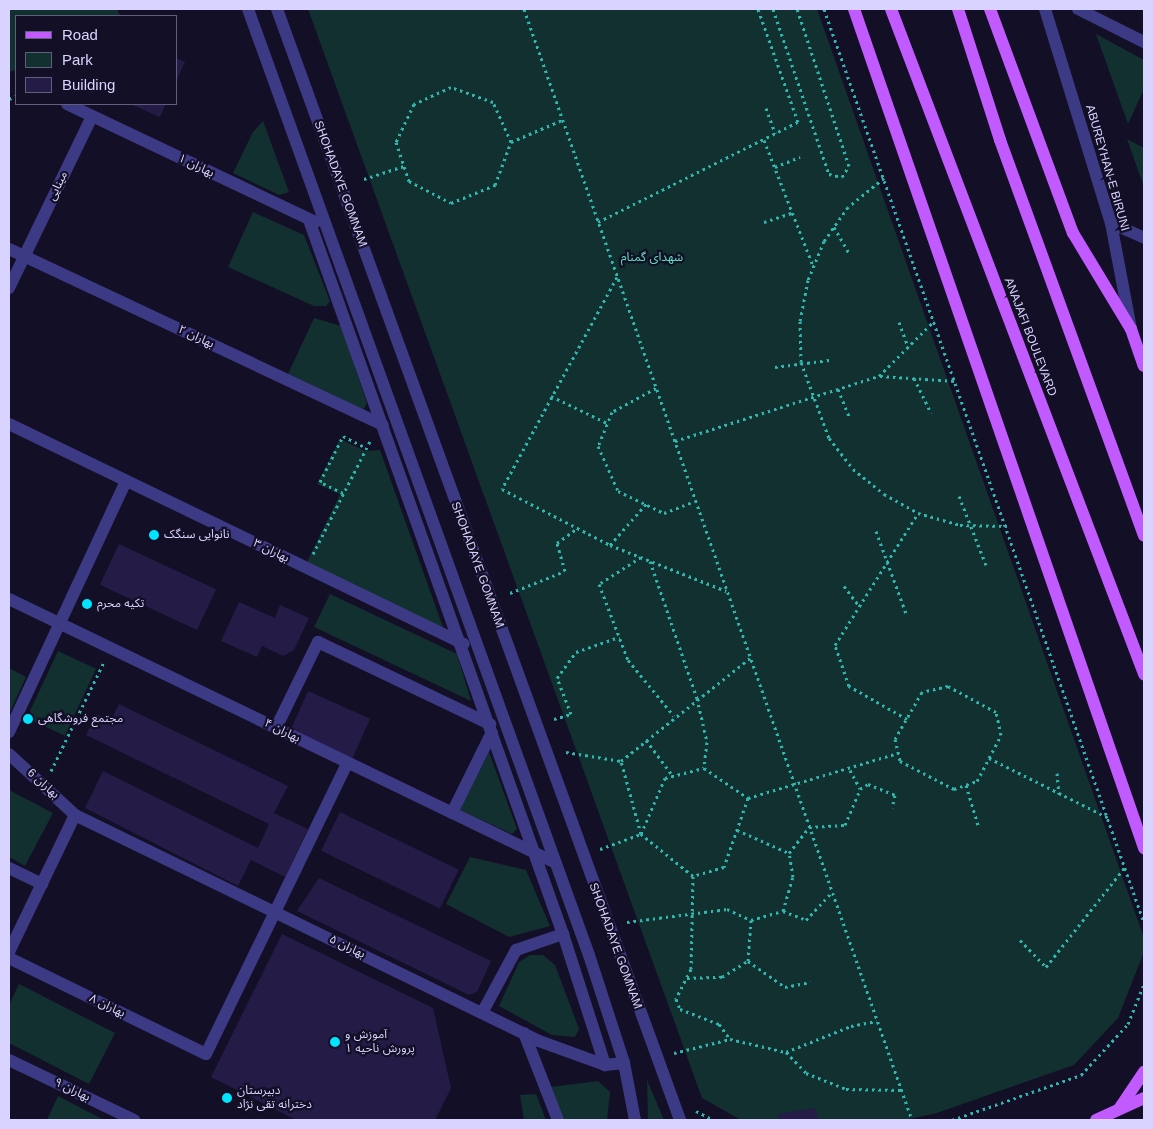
<!DOCTYPE html>
<meta charset="utf-8">
<style>
body{margin:0}
#map{position:relative;width:1153px;height:1129px;overflow:hidden;background:#130f26;font-family:Helvetica,"Noto Sans Arabic",sans-serif}
div>[style]{position:absolute}
[style*='--x']{left:calc(var(--x)*1px);top:calc(var(--y)*1px);width:calc(var(--w)*1px);rotate:calc(var(--a)*1deg)}
.green>*{inset:0;background:#12302f;transform-origin:0 0}
.building>*{inset:0;background:#241b47;transform-origin:0 0}
.path>*{height:3px;margin-top:-1.5px;transform-origin:0;background:repeating-linear-gradient(90deg,#2fb8b0 0 2.5px,transparent 0 6.5px)}
.minor>*{height:12px;margin:-6px;padding:0 6px;transform-origin:6px;border-radius:6px;background:#3d3a85}
.major>*{height:12px;margin:-6px;padding:0 6px;transform-origin:6px;border-radius:6px;background:#c25bff}
.dots>*{width:14px;height:14px;translate:-50% -50%;box-sizing:border-box;border:2px solid #130f26;border-radius:50%}
span{translate:-50% -50%;white-space:nowrap;text-align:center;line-height:1.15;-webkit-text-stroke:4.5px #130f26;paint-order:stroke}
.street-label{font-size:12px;color:#d9d4ff}
.park-label{font-size:12px;color:#5fe0c0}
.poi-label{font-size:12px;color:#d9d4ff}
.left{translate:0 -50%;text-align:left}
.frame{position:absolute;inset:0;border:10px solid #d9d4ff;pointer-events:none}
.legend{position:absolute;left:15px;top:15px;width:162px;height:90px;box-sizing:border-box;background:#130f26;border:1px solid #625e7d;margin:0;padding:6px 9px;list-style:none;font-size:15px;color:#d9d4ff}
.legend li{display:flex;align-items:center;gap:10px;height:25px}
.legend b{width:25px;border:1px solid #625e7d}
</style>
<div id="map">
<div class="green">
<div style="clip-path:polygon(9px 9px,117px 9px,120px 16px,16px 16px,16px 70px,9px 72px)"></div>
<div style="clip-path:polygon(308px 9px,817px 9px,1144px 938px,1144px 952px,1118px 1018px,1074px 1065px,937px 1113px,904px 1120px,741px 1120px,702px 1098px)"></div>
<div style="clip-path:polygon(1096px 34px,1144px 60px,1144px 89px,1128px 124px)"></div>
<div style="clip-path:polygon(263px 121px,289px 192px,279px 195px,233px 173px,253px 132px)"></div>
<div style="clip-path:polygon(1127px 139px,1144px 148px,1144px 187px)"></div>
<div style="clip-path:polygon(253px 212px,304px 235px,330px 301px,326px 306px,314px 306px,228px 267px)"></div>
<div style="clip-path:polygon(314px 318px,341px 326px,367px 403px,363px 410px,288px 374px)"></div>
<div style="clip-path:polygon(340px 439px,365px 451px,380px 450px,444px 630px,306px 564px,340px 494px,317px 484px)"></div>
<div style="clip-path:polygon(330px 594px,457px 654px,471px 701px,314px 627px)"></div>
<div style="left:58px;top:651px;width:42px;height:74px;rotate:25deg"></div>
<div style="clip-path:polygon(9px 668px,26px 677px,10px 712px,9px 711px)"></div>
<div style="clip-path:polygon(489px 752px,517px 829px,512px 834px,460px 810px)"></div>
<div style="clip-path:polygon(9px 790px,53px 813px,25px 866px,9px 857px)"></div>
<div style="clip-path:polygon(470px 857px,526px 870px,550px 926px,509px 937px,446px 904px)"></div>
<div style="clip-path:polygon(530px 955px,543px 955px,555px 965px,579px 1029px,575px 1037px,552px 1035px,499px 1006px,519px 962px)"></div>
<div style="clip-path:polygon(19px 984px,115px 1033px,89px 1084px,9px 1043px,9px 1005px)"></div>
<div style="clip-path:polygon(647px 1080px,664px 1120px,648px 1120px)"></div>
<div style="clip-path:polygon(598px 1081px,610px 1092px,607px 1120px,562px 1120px,550px 1087px)"></div>
<div style="clip-path:polygon(536px 1094px,546px 1120px,524px 1120px,520px 1095px)"></div>
<div style="clip-path:polygon(58px 1096px,104px 1120px,47px 1120px)"></div>
</div>
<div class="building">
<div style="clip-path:polygon(176px 58px,185px 62px,176px 82px)"></div>
<div style="clip-path:polygon(130px 104px,166px 104px,160px 117px)"></div>
<div style="left:119px;top:544px;width:107px;height:45px;rotate:25deg"></div>
<div style="clip-path:polygon(239px 602px,275px 618px,280px 605px,309px 618px,294px 650px,283px 656px,262px 646px,257px 657px,221px 641px)"></div>
<div style="left:308px;top:691px;width:68px;height:44px;rotate:24deg"></div>
<div style="clip-path:polygon(119px 704px,288px 786px,274px 813px,308px 829px,285px 877px,251px 860px,238px 886px,85px 808px,103px 771px,258px 848px,269px 824px,86px 735px,96px 714px,111px 720px)"></div>
<div style="left:340px;top:812px;width:132px;height:43px;rotate:26deg"></div>
<div style="clip-path:polygon(319px 878px,491px 961px,477px 992px,469px 995px,297px 911px)"></div>
<div style="clip-path:polygon(282px 934px,433px 1008px,451px 1088px,435px 1120px,296px 1120px,211px 1077px)"></div>
<div style="clip-path:polygon(816px 1108px,818px 1120px,779px 1120px,778px 1114px)"></div>
</div>
<div class="path">
<div style="--x:524;--y:9;--w:1177;--a:70.75"></div>
<div style="--x:773;--y:9;--w:174;--a:71.3"></div>
<div style="--x:829;--y:174;--w:13;--a:13"></div>
<div style="--x:842;--y:177;--w:13;--a:-58"></div>
<div style="--x:849;--y:166;--w:165;--a:-108.3"></div>
<div style="--x:824;--y:9;--w:968;--a:70.7"></div>
<div style="--x:9;--y:99;--w:8;--a:-23"></div>
<div style="--x:766;--y:108;--w:27;--a:70"></div>
<div style="--x:764;--y:140;--w:135;--a:68.7"></div>
<div style="--x:511;--y:142;--w:44;--a:-114.2"></div>
<div style="--x:493;--y:102;--w:45;--a:-160.3"></div>
<div style="--x:451;--y:87;--w:41;--a:155.3"></div>
<div style="--x:414;--y:104;--w:42;--a:115.3"></div>
<div style="--x:396;--y:142;--w:41;--a:71.6"></div>
<div style="--x:409;--y:181;--w:47;--a:27.6"></div>
<div style="--x:451;--y:203;--w:48;--a:-22.2"></div>
<div style="--x:495;--y:185;--w:46;--a:-69.6"></div>
<div style="--x:511;--y:142;--w:56;--a:-23.3"></div>
<div style="--x:775;--y:167;--w:27;--a:-22"></div>
<div style="--x:884;--y:178;--w:46;--a:141.1"></div>
<div style="--x:848;--y:207;--w:42;--a:125.2"></div>
<div style="--x:824;--y:241;--w:42;--a:112.3"></div>
<div style="--x:808;--y:280;--w:42;--a:101"></div>
<div style="--x:800;--y:321;--w:41;--a:88.6"></div>
<div style="--x:801;--y:362;--w:81;--a:69.8"></div>
<div style="--x:829;--y:438;--w:39;--a:52"></div>
<div style="--x:853;--y:469;--w:40;--a:39"></div>
<div style="--x:884;--y:494;--w:39;--a:29"></div>
<div style="--x:918;--y:513;--w:44;--a:15.9"></div>
<div style="--x:960;--y:525;--w:47;--a:1.2"></div>
<div style="--x:364;--y:179;--w:42;--a:-18"></div>
<div style="--x:598;--y:222;--w:224;--a:-26.6"></div>
<div style="--x:798;--y:122;--w:120;--a:-109.5"></div>
<div style="--x:764;--y:222;--w:29;--a:-18"></div>
<div style="--x:834;--y:227;--w:30;--a:60"></div>
<div style="--x:617;--y:277;--w:241;--a:118.5"></div>
<div style="--x:502;--y:489;--w:122;--a:27.4"></div>
<div style="--x:610;--y:545;--w:125;--a:21.6"></div>
<div style="--x:899;--y:322;--w:27;--a:70"></div>
<div style="--x:775;--y:367;--w:55;--a:-7.3"></div>
<div style="--x:880;--y:376;--w:75;--a:3.8"></div>
<div style="--x:914;--y:378;--w:39;--a:64"></div>
<div style="--x:656;--y:388;--w:50;--a:151.4"></div>
<div style="--x:612;--y:412;--w:37;--a:112"></div>
<div style="--x:598;--y:446;--w:49;--a:66"></div>
<div style="--x:618;--y:491;--w:51;--a:25.6"></div>
<div style="--x:664;--y:513;--w:33;--a:-21"></div>
<div style="--x:838;--y:389;--w:31;--a:68"></div>
<div style="--x:551;--y:396;--w:62;--a:25.7"></div>
<div style="--x:675;--y:441;--w:214;--a:-17.7"></div>
<div style="--x:879;--y:376;--w:78;--a:-45"></div>
<div style="--x:343;--y:493;--w:25;--a:-154"></div>
<div style="--x:320;--y:482;--w:51;--a:-63.4"></div>
<div style="--x:343;--y:436;--w:25;--a:27"></div>
<div style="--x:959;--y:496;--w:74;--a:68.6"></div>
<div style="--x:876;--y:531;--w:90;--a:70"></div>
<div style="--x:610;--y:545;--w:55;--a:-48.7"></div>
<div style="--x:313;--y:554;--w:127;--a:-63.2"></div>
<div style="--x:641;--y:557;--w:50;--a:147.3"></div>
<div style="--x:599;--y:584;--w:81;--a:69.1"></div>
<div style="--x:628;--y:660;--w:72;--a:50.6"></div>
<div style="--x:650;--y:561;--w:145;--a:71.1"></div>
<div style="--x:697;--y:698;--w:45;--a:77.2"></div>
<div style="--x:707;--y:742;--w:26;--a:97"></div>
<div style="--x:844;--y:586;--w:25;--a:53"></div>
<div style="--x:510;--y:593;--w:59;--a:-21.8"></div>
<div style="--x:565;--y:571;--w:29;--a:-106"></div>
<div style="--x:557;--y:543;--w:26;--a:-36"></div>
<div style="--x:554;--y:719;--w:18;--a:-16"></div>
<div style="--x:571;--y:714;--w:39;--a:-111"></div>
<div style="--x:557;--y:678;--w:32;--a:-54"></div>
<div style="--x:576;--y:652;--w:46;--a:-19.2"></div>
<div style="--x:907;--y:719;--w:67;--a:-150.4"></div>
<div style="--x:849;--y:686;--w:43;--a:-108.9"></div>
<div style="--x:835;--y:645;--w:156;--a:-57.8"></div>
<div style="--x:646;--y:740;--w:45;--a:53.1"></div>
<div style="--x:566;--y:752;--w:56;--a:9.3"></div>
<div style="--x:989;--y:758;--w:26;--a:-62"></div>
<div style="--x:1001;--y:735;--w:24;--a:-102"></div>
<div style="--x:996;--y:712;--w:55;--a:-151.6"></div>
<div style="--x:948;--y:686;--w:27;--a:167"></div>
<div style="--x:922;--y:692;--w:54;--a:119.9"></div>
<div style="--x:895;--y:739;--w:23;--a:77"></div>
<div style="--x:900;--y:761;--w:61;--a:27.4"></div>
<div style="--x:954;--y:789;--w:24;--a:-19"></div>
<div style="--x:977;--y:781;--w:26;--a:-62"></div>
<div style="--x:989;--y:758;--w:134;--a:26.6"></div>
<div style="--x:850;--y:770;--w:21;--a:62"></div>
<div style="--x:860;--y:789;--w:9;--a:-32"></div>
<div style="--x:868;--y:784;--w:29;--a:22"></div>
<div style="--x:895;--y:795;--w:13;--a:103"></div>
<div style="--x:51;--y:771;--w:121;--a:-64.1"></div>
<div style="--x:1057;--y:773;--w:21;--a:85"></div>
<div style="--x:966;--y:785;--w:42;--a:73.3"></div>
<div style="--x:748;--y:798;--w:73;--a:109.2"></div>
<div style="--x:724;--y:867;--w:32;--a:164"></div>
<div style="--x:693;--y:876;--w:67;--a:-141.1"></div>
<div style="--x:641;--y:834;--w:61;--a:-66.8"></div>
<div style="--x:665;--y:778;--w:40;--a:-14.4"></div>
<div style="--x:704;--y:768;--w:53;--a:34.3"></div>
<div style="--x:748;--y:798;--w:157;--a:-16.7"></div>
<div style="--x:737;--y:830;--w:57;--a:23.9"></div>
<div style="--x:600;--y:849;--w:44;--a:-20.1"></div>
<div style="--x:641;--y:834;--w:76;--a:-105.3"></div>
<div style="--x:621;--y:761;--w:165;--a:-38.6"></div>
<div style="--x:693;--y:876;--w:93;--a:91.2"></div>
<div style="--x:691;--y:969;--w:34;--a:117"></div>
<div style="--x:676;--y:999;--w:11;--a:68"></div>
<div style="--x:680;--y:1009;--w:42;--a:21"></div>
<div style="--x:719;--y:1024;--w:19;--a:54"></div>
<div style="--x:783;--y:911;--w:35;--a:-74"></div>
<div style="--x:793;--y:877;--w:24;--a:-99"></div>
<div style="--x:789;--y:853;--w:33;--a:-52"></div>
<div style="--x:809;--y:827;--w:36;--a:-3"></div>
<div style="--x:845;--y:825;--w:39;--a:-67"></div>
<div style="--x:627;--y:922;--w:101;--a:-7.4"></div>
<div style="--x:727;--y:909;--w:26;--a:25"></div>
<div style="--x:751;--y:920;--w:33;--a:-16"></div>
<div style="--x:783;--y:911;--w:25;--a:21"></div>
<div style="--x:806;--y:920;--w:38;--a:-47"></div>
<div style="--x:1020;--y:940;--w:37;--a:46"></div>
<div style="--x:1046;--y:967;--w:127;--a:-51.7"></div>
<div style="--x:748;--y:961;--w:45;--a:35.1"></div>
<div style="--x:785;--y:987;--w:26;--a:-11"></div>
<div style="--x:687;--y:978;--w:35;--a:-2"></div>
<div style="--x:722;--y:977;--w:31;--a:-32"></div>
<div style="--x:748;--y:961;--w:41;--a:-85.8"></div>
<div style="--x:786;--y:1052;--w:70;--a:-21.8"></div>
<div style="--x:851;--y:1026;--w:26;--a:-11"></div>
<div style="--x:674;--y:1053;--w:58;--a:-14"></div>
<div style="--x:730;--y:1039;--w:57;--a:13.1"></div>
<div style="--x:786;--y:1052;--w:29;--a:46"></div>
<div style="--x:806;--y:1073;--w:43;--a:21.8"></div>
<div style="--x:846;--y:1089;--w:55;--a:1"></div>
<div style="--x:696;--y:1111;--w:20;--a:27"></div>
<div style="--x:952;--y:1120;--w:137;--a:-19.2"></div>
<div style="--x:1081;--y:1075;--w:69;--a:-47.3"></div>
<div style="--x:1128;--y:1024;--w:43;--a:-68.2"></div>
</div>
<div class="minor">
<div style="--x:248;--y:9;--w:1006;--a:70.18"></div>
<div style="--x:589;--y:955;--w:114;--a:72"></div>
<div style="--x:624;--y:1063;--w:58;--a:79.1"></div>
<div style="--x:277;--y:9;--w:1182;--a:70.06"></div>
<div style="--x:1045;--y:9;--w:224;--a:72.9"></div>
<div style="--x:1111;--y:223;--w:108;--a:79.3"></div>
<div style="--x:1078;--y:9;--w:74;--a:26.6"></div>
<div style="--x:67;--y:104;--w:275;--a:25.4"></div>
<div style="--x:309;--y:220;--w:758;--a:70.42"></div>
<div style="--x:563;--y:934;--w:138;--a:72.2"></div>
<div style="--x:1111;--y:223;--w:36;--a:24"></div>
<div style="--x:9;--y:249;--w:413;--a:25.2"></div>
<div style="--x:9;--y:288;--w:191;--a:-64.2"></div>
<div style="--x:9;--y:424;--w:505;--a:25.8"></div>
<div style="--x:9;--y:599;--w:607;--a:25.76"></div>
<div style="--x:276;--y:728;--w:96;--a:-64"></div>
<div style="--x:318;--y:642;--w:191;--a:25.5"></div>
<div style="--x:9;--y:732;--w:277;--a:-65"></div>
<div style="--x:9;--y:754;--w:90;--a:42.7"></div>
<div style="--x:75;--y:815;--w:516;--a:25.97"></div>
<div style="--x:539;--y:1041;--w:70;--a:20"></div>
<div style="--x:605;--y:1065;--w:19;--a:-6"></div>
<div style="--x:452;--y:813;--w:90;--a:-63.7"></div>
<div style="--x:9;--y:868;--w:37;--a:26"></div>
<div style="--x:9;--y:952;--w:152;--a:-64.3"></div>
<div style="--x:9;--y:958;--w:219;--a:26"></div>
<div style="--x:206;--y:1054;--w:323;--a:-64.1"></div>
<div style="--x:482;--y:1013;--w:72;--a:-61.6"></div>
<div style="--x:516;--y:950;--w:50;--a:-18.8"></div>
<div style="--x:524;--y:1033;--w:93;--a:68.7"></div>
<div style="--x:9;--y:1060;--w:139;--a:25.6"></div>
</div>
<div class="major">
<div style="--x:854;--y:9;--w:888;--a:70.93"></div>
<div style="--x:891;--y:9;--w:712;--a:69.17"></div>
<div style="--x:958;--y:9;--w:138;--a:72.2"></div>
<div style="--x:1000;--y:140;--w:421;--a:70"></div>
<div style="--x:990;--y:9;--w:239;--a:69.7"></div>
<div style="--x:1073;--y:233;--w:112;--a:58.9"></div>
<div style="--x:1131;--y:329;--w:39;--a:71"></div>
<div style="--x:1119;--y:1109;--w:45;--a:-56"></div>
<div style="--x:1096;--y:1120;--w:53;--a:-24.6"></div>
</div>
<div class="dots">
<div style="left:154px;top:535px;background:#00e5ff"></div>
<div style="left:87px;top:604px;background:#00e5ff"></div>
<div style="left:28px;top:719px;background:#00e5ff"></div>
<div style="left:335px;top:1042px;background:#00e5ff"></div>
<div style="left:227px;top:1098px;background:#00e5ff"></div>
</div>
<div class="street-label">
<span style="left:196px;top:166px;rotate:26deg">بهاران ۱</span>
<span style="left:1107px;top:168px;rotate:74deg">ABUREYHAN-E BIRUNI</span>
<span style="left:340px;top:184px;rotate:70deg">SHOHADAYE GOMNAM</span>
<span style="left:58px;top:186px;rotate:-64deg">مینایی</span>
<span style="left:196px;top:337px;rotate:25deg">بهاران ۲</span>
<span style="left:1030px;top:337px;rotate:69deg">ANAJAFI BOULEVARD</span>
<span style="left:271px;top:551px;rotate:26deg">بهاران ۳</span>
<span style="left:477px;top:565px;rotate:70deg">SHOHADAYE GOMNAM</span>
<span style="left:282px;top:731px;rotate:26deg">بهاران ۴</span>
<span style="left:43px;top:784px;rotate:42deg">بهاران 6</span>
<span style="left:615px;top:946px;rotate:70deg">SHOHADAYE GOMNAM</span>
<span style="left:347px;top:947px;rotate:26deg">بهاران ۵</span>
<span style="left:107px;top:1006px;rotate:26deg">بهاران ۸</span>
<span style="left:72px;top:1090px;rotate:26deg">بهاران ۹</span>
</div>
<div class="park-label">
<span style="left:652px;top:258px">شهدای گمنام</span>
</div>
<div class="poi-label">
<span class="left" style="left:164px;top:535px">نانوایی سنگک</span>
<span class="left" style="left:97px;top:604px">تکیه محرم</span>
<span class="left" style="left:38px;top:719px">مجتمع فروشگاهی</span>
<span class="left" style="left:345px;top:1042px">آموزش و<br>پرورش ناحیه ۱</span>
<span class="left" style="left:237px;top:1098px">دبیرستان<br>دخترانه تقی نژاد</span>
</div>
<div class="frame"></div>
<ul class="legend">
<li><b style="height:6px;background:#c25bff"></b>Road</li>
<li><b style="height:14px;background:#12302f"></b>Park</li>
<li><b style="height:14px;background:#241b47"></b>Building</li>
</ul>
</div>
